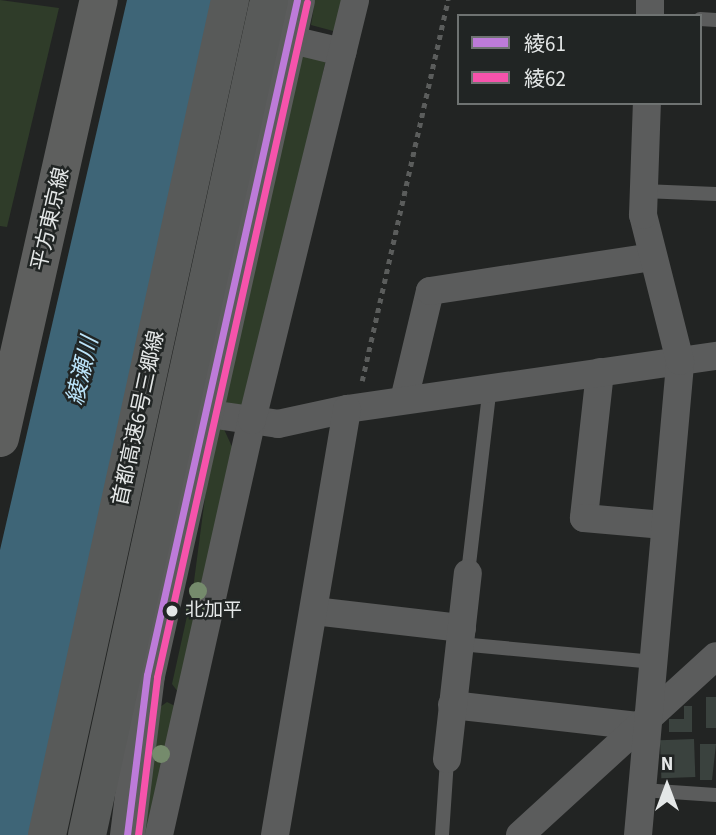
<!DOCTYPE html>
<meta charset="utf-8">
<style>
body{margin:0}
#map{position:relative;width:716px;height:835px;overflow:hidden;background:#222423;font-family:"Source Sans 3","Noto Sans JP",sans-serif}
div>[style]{position:absolute}
[style*='--x']{left:calc(var(--x)*1px);top:calc(var(--y)*1px);width:calc(var(--w)*1px);rotate:calc(var(--a)*1deg)}
.green>*{inset:0;background:#2f3c29}
.water>*{inset:0;background:#3e6577}
.building>*{inset:0;background:#3a423e;transform-origin:0 0}
.path>*{height:4.5px;margin-top:-2.25px;transform-origin:0;background:repeating-linear-gradient(90deg,#5b5d5c 0 5px,transparent 0 10px)}
.service>*{height:14px;margin:-7px;padding:0 7px;transform-origin:7px;border-radius:7px;background:#5b5c5c}
.minor>*{height:28px;margin:-14px;padding:0 14px;transform-origin:14px;border-radius:14px;background:#5b5c5c}
.tertiary>*{height:35px;margin:-17.5px;padding:0 17.5px;transform-origin:17.5px;border-radius:17.5px;background:#5b5c5c}
.secondary>*{height:38px;margin:-19px;padding:0 19px;transform-origin:19px;border-radius:19px;background:#5e5f5e}
.motorway>*{height:38px;margin:-19px;padding:0 19px;transform-origin:19px;border-radius:19px;background:#585a59}
.bus-1>*{height:7px;margin:-3.5px;padding:0 3.5px;transform-origin:3.5px;border-radius:3.5px;background:#bd7bd9}
.bus-2>*{height:7px;margin:-3.5px;padding:0 3.5px;transform-origin:3.5px;border-radius:3.5px;background:#f653ac}
.trees>*{width:18px;height:18px;margin:-9px;border-radius:50%;background:#758b6c}
.dots>*{width:19px;height:19px;translate:-50% -50%;box-sizing:border-box;border:4px solid #212524;border-radius:50%}
span{translate:-50% -50%;white-space:nowrap;text-align:center;line-height:1.15;-webkit-text-stroke:5px #212524;paint-order:stroke}
.bus-label{font-size:19px;color:#e4e7e7}
.left{translate:0 -50%;text-align:left}
.street-label{font-size:21px;color:#e4e7e7}
.water-label{font-size:23px;color:#bce5fb;font-style:italic}
.legend{position:absolute;left:457px;top:14px;width:245px;height:91px;box-sizing:border-box;background:#212524;border:2px solid #6f7372;margin:0;padding:9px 12px;list-style:none;font-size:21px;color:#e4e7e7}
.legend li{display:flex;align-items:center;gap:14px;height:35px}
.legend b{width:35px;border:2px solid #6f7372}
.north{position:absolute;left:632px;top:751px;width:70px;height:70px;-webkit-text-stroke:5px #212524;paint-order:stroke;rotate:0deg;font-size:19px;font-weight:700;line-height:28px;text-align:center;color:#e4e7e7}
.north::after{content:'';display:block;margin:auto;width:24px;height:32px;background:#e4e7e7;clip-path:polygon(50% 0,100% 100%,50% 72%,0 100%)}
</style>
<div id="map">
<div class="green">
<div style="clip-path:polygon(0 0,59px 8px,7px 227px,0 226px)"></div>
<div style="clip-path:polygon(315px 0,345px 0,337px 32px,311px 25px)"></div>
<div style="clip-path:polygon(303px 54px,326px 59px,248px 406px,227px 404px,223px 401px)"></div>
<div style="clip-path:polygon(222px 425px,234px 451px,178px 692px,172px 684px,193px 589px,214px 429px)"></div>
<div style="clip-path:polygon(167px 702px,177px 707px,146px 835px,139px 835px,160px 707px)"></div>
</div>
<div class="water">
<div style="clip-path:polygon(127px 0,212px 0,29px 835px,0 835px,0 550px)"></div>
</div>
<div class="building">
<div style="left:706px;top:697px;width:10px;height:31px"></div>
<div style="clip-path:polygon(684px 706px,692px 706px,692px 732px,669px 732px,669px 719px,684px 719px)"></div>
<div style="left:694px;top:739px;width:38px;height:34px;rotate:88deg"></div>
<div style="clip-path:polygon(700px 744px,716px 744px,712px 780px,700px 780px)"></div>
</div>
<div class="path">
<div style="--x:362;--y:381;--w:391;--a:-77.3"></div>
</div>
<div class="service">
<div style="--x:700;--y:19;--w:16;--a:4"></div>
<div style="--x:643;--y:191;--w:73;--a:2.4"></div>
<div style="--x:468;--y:573;--w:187;--a:-83.3"></div>
<div style="--x:460;--y:644;--w:195;--a:5.3"></div>
<div style="--x:642;--y:790;--w:74;--a:3.9"></div>
<div style="--x:442;--y:835;--w:76;--a:-86.2"></div>
</div>
<div class="minor">
<div style="--x:650;--y:16;--w:16;--a:-90"></div>
<div style="--x:288;--y:39;--w:56;--a:13.5"></div>
<div style="--x:600;--y:372;--w:147;--a:96.3"></div>
<div style="--x:584;--y:518;--w:80;--a:5"></div>
<div style="--x:404;--y:400;--w:112;--a:-76.6"></div>
<div style="--x:430;--y:291;--w:225;--a:-8.7"></div>
<div style="--x:203;--y:413;--w:76;--a:8.3"></div>
<div style="--x:278;--y:424;--w:71;--a:-12.3"></div>
<div style="--x:347;--y:409;--w:373;--a:-8.2"></div>
<div style="--x:314;--y:611;--w:149;--a:6.6"></div>
<div style="--x:452;--y:705;--w:189;--a:6.4"></div>
<div style="--x:447;--y:759;--w:187;--a:-83.6"></div>
<div style="--x:159;--y:835;--w:425;--a:-77.4"></div>
<div style="--x:252;--y:420;--w:432;--a:-76.2"></div>
<div style="--x:275;--y:835;--w:432;--a:-80.4"></div>
<div style="--x:520;--y:835;--w:265;--a:-42.4"></div>
<div style="--x:638;--y:835;--w:476;--a:-84.9"></div>
<div style="--x:680;--y:361;--w:151;--a:-104.2"></div>
<div style="--x:643;--y:215;--w:112;--a:-88"></div>
</div>
<div class="tertiary">
<div style="--x:127;--y:835;--w:161;--a:-82.9"></div>
<div style="--x:147;--y:675;--w:691;--a:-77.47"></div>
</div>
<div class="secondary">
<div style="--x:0;--y:438;--w:449;--a:-77.3"></div>
</div>
<div class="motorway">
<div style="--x:47;--y:835;--w:855;--a:-77.64"></div>
<div style="--x:87;--y:835;--w:855;--a:-77.7"></div>
</div>
<div class="bus-1">
<div style="--x:127;--y:835;--w:161;--a:-82.9"></div>
<div style="--x:147;--y:675;--w:691;--a:-77.47"></div>
</div>
<div class="bus-2">
<div style="--x:138;--y:835;--w:159;--a:-83.1"></div>
<div style="--x:157;--y:677;--w:691;--a:-77.47"></div>
</div>
<div class="trees">
<div style="left:198px;top:591px"></div>
<div style="left:195px;top:609px"></div>
<div style="left:161px;top:754px"></div>
</div>
<div class="dots">
<div style="left:172px;top:611px;background:#e4e7e7"></div>
</div>
<div class="bus-label">
<span class="left" style="left:185px;top:611px">北加平</span>
</div>
<div class="street-label">
<span style="left:50px;top:219px;rotate:-77deg">平方東京線</span>
<span style="left:138px;top:418px;rotate:-78deg">首都高速6号三郷線</span>
</div>
<div class="water-label">
<span style="left:83px;top:371px;rotate:-77deg">綾瀬川</span>
</div>
<ul class="legend">
<li><b style="height:9px;background:#bd7bd9"></b>綾61</li>
<li><b style="height:9px;background:#f653ac"></b>綾62</li>
</ul>
<div class="north">N</div>
</div>
